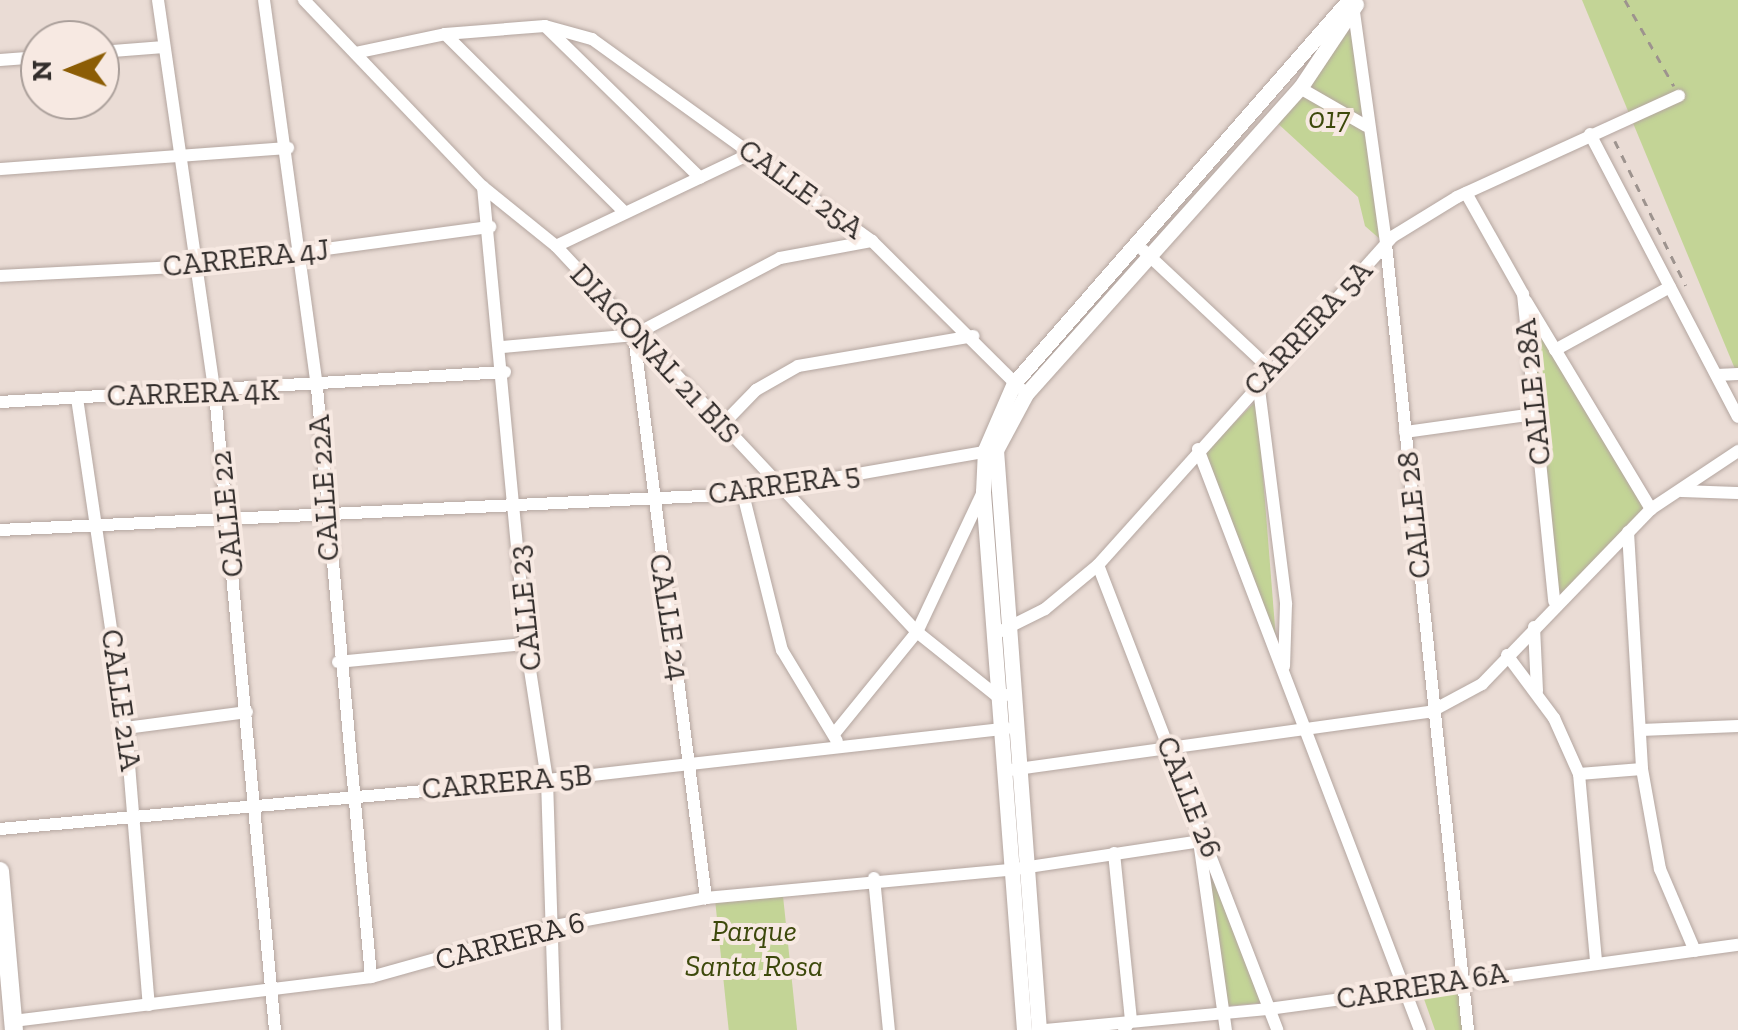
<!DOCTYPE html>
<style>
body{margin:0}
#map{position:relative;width:1738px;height:1030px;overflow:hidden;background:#eadcd5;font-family:"Zilla Slab",serif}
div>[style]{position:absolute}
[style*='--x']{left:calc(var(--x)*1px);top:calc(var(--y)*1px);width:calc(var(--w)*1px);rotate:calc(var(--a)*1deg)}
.green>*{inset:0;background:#c3d496;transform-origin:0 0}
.path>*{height:2.5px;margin-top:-1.25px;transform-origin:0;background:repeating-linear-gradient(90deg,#9d938e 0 8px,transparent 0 16px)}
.roads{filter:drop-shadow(0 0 2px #b4a6a0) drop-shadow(0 0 2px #b4a6a0)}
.minor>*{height:12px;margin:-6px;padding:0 6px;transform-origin:6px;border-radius:6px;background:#fff}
.tertiary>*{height:15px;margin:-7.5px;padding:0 7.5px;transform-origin:7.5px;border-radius:7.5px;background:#fff}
.secondary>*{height:18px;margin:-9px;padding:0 9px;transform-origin:9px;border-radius:9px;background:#fff}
span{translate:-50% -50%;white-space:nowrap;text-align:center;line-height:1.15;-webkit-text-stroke:8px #f7e9e2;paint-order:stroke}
.park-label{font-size:30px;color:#3d490b;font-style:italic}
.street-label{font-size:30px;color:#332e2c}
.north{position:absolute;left:20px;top:20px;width:100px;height:100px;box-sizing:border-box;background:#f7e9e2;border:2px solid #a99e99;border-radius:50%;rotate:269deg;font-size:28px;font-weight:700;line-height:40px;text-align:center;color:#332e2c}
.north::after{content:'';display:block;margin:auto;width:35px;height:45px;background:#8c5d05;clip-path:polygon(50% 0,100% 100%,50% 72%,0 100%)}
</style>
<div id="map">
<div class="green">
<div style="clip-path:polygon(1582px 0,1738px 0,1738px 369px,1735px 369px)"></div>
<div style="clip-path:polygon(1356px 21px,1381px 240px,1365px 226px,1358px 197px,1274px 120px)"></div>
<div style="clip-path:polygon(1523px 295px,1651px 509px,1554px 604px)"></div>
<div style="clip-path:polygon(1257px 400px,1276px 640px,1205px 452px)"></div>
<div style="clip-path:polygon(1204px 847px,1261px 1003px,1228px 1006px)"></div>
<div style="left:783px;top:896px;width:135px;height:68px;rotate:84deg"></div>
<div style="clip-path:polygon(1462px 989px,1463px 1030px,1435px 1030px,1424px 999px)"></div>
</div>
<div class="path">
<div style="--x:1625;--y:0;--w:99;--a:60.3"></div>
<div style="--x:1615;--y:141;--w:161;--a:63.9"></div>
</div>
<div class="roads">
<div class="minor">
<div style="--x:158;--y:0;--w:398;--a:81.8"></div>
<div style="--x:215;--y:394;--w:639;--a:84.61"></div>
<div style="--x:264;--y:0;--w:392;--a:82.2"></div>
<div style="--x:317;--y:388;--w:591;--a:84.76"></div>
<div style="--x:304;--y:0;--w:259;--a:46.3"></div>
<div style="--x:483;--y:187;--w:94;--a:38.9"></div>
<div style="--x:556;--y:246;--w:529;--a:46.92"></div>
<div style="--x:917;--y:632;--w:102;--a:38.7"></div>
<div style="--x:997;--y:696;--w:9;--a:-6"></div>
<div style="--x:1353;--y:5;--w:241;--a:82.1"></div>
<div style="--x:1386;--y:244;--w:790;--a:84.04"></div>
<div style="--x:545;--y:26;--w:217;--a:44.4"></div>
<div style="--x:445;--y:34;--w:252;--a:44.8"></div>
<div style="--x:100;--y:52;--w:64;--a:-4.5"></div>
<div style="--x:355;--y:53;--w:92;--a:-11.9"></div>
<div style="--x:445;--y:34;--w:100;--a:-4.6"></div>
<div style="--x:545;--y:26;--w:49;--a:15.5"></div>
<div style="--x:592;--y:39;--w:345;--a:35.8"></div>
<div style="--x:872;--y:241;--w:210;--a:44.8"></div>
<div style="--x:0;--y:60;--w:40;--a:-4.3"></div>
<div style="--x:1300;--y:88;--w:76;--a:29.9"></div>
<div style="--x:1590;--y:134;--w:319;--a:62.4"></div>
<div style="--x:0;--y:169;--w:289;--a:-4.2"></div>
<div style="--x:483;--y:187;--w:459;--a:84.6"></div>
<div style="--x:526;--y:644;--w:138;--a:81.2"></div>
<div style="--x:547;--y:780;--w:250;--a:88.2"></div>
<div style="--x:1466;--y:193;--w:116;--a:60.6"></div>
<div style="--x:1523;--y:294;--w:309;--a:84.2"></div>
<div style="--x:556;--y:246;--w:217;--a:-25.4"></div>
<div style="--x:1143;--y:250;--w:173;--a:43.1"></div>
<div style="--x:0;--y:276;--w:200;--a:-2.9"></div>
<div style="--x:200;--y:266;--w:293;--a:-7.7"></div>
<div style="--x:1526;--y:301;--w:243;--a:59"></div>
<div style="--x:634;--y:336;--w:567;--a:82.7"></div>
<div style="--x:503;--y:347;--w:132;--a:-5.2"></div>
<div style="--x:634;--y:335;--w:165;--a:-27.8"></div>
<div style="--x:780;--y:258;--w:94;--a:-10.5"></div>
<div style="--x:1555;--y:350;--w:131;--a:-28.7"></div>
<div style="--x:1717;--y:375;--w:21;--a:-3"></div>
<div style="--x:1258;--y:381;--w:225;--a:82.8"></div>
<div style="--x:1286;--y:604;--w:62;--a:91.8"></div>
<div style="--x:77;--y:398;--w:334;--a:81.6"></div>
<div style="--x:126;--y:728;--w:278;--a:85.3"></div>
<div style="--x:0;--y:402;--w:506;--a:-3.4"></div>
<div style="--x:722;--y:425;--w:49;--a:-45.8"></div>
<div style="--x:756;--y:390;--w:48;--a:-29.7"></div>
<div style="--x:798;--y:366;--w:178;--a:-9.7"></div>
<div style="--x:1405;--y:432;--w:130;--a:-7.9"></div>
<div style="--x:1198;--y:449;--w:622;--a:69.09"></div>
<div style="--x:1681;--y:491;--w:57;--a:2"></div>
<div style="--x:743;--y:494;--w:161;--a:76"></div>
<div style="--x:782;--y:650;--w:106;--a:58.9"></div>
<div style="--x:0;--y:530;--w:744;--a:-2.77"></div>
<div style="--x:743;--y:494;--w:255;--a:-9.9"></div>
<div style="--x:1628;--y:532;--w:237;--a:86.6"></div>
<div style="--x:1642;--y:769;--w:102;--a:79.8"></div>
<div style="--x:1660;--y:869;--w:89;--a:66.9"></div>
<div style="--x:1098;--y:565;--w:498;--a:68.9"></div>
<div style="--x:1534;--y:627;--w:64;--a:87.3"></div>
<div style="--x:993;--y:635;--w:58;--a:-26.6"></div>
<div style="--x:1045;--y:609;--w:69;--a:-39.7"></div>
<div style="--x:1098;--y:565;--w:440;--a:-48.1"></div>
<div style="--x:1392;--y:237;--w:76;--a:-31.6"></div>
<div style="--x:1457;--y:197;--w:244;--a:-24.5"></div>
<div style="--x:1507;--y:655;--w:79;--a:53.3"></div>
<div style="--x:1554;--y:718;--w:61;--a:65.9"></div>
<div style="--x:1579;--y:774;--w:187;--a:84.8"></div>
<div style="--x:338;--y:662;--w:189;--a:-5.5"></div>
<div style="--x:126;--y:728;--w:122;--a:-7.5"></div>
<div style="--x:1641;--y:730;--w:97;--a:-2.4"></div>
<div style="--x:834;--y:734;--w:132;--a:-50.9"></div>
<div style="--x:917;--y:632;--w:155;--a:-64.8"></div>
<div style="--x:1010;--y:770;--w:424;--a:-7.9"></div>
<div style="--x:1430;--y:712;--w:59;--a:-28.3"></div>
<div style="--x:1482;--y:684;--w:243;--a:-46"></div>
<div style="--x:1651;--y:509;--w:105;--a:-33.7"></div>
<div style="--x:1579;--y:774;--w:63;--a:-4.5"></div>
<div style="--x:0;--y:829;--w:549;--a:-5.12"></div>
<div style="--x:547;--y:780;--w:463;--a:-6.4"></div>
<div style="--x:1199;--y:841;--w:191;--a:81.9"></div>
<div style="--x:1114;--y:853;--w:167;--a:84.2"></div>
<div style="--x:1131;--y:1019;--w:13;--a:122"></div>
<div style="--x:874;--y:878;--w:153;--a:84.4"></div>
<div style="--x:13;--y:1021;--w:361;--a:-7"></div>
<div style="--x:371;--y:977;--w:190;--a:-15.6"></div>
<div style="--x:554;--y:926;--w:155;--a:-10.4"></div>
<div style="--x:706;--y:898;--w:304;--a:-5.3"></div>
<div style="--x:1009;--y:870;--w:200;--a:-8.6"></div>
<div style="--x:1046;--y:1030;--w:224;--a:-5.4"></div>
<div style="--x:1269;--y:1009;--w:473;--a:-7.8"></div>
</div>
<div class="tertiary">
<div style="--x:1024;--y:1030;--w:540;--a:-94.36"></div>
<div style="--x:983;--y:492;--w:42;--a:-87.3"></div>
<div style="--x:985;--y:450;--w:73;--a:-66.6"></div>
<div style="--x:1014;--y:383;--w:509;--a:-48.82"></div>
<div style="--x:1039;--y:1030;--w:582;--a:-94.24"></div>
<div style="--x:996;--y:450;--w:64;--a:-61.8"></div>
<div style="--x:1026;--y:394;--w:411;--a:-48.2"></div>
<div style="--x:1300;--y:88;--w:101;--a:-56.3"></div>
</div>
<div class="secondary">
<div style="--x:0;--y:871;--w:160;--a:85"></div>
</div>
</div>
<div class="park-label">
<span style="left:1329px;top:118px">017</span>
<span style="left:754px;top:948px">Parque<br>Santa Rosa</span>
</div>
<div class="street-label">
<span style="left:801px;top:189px;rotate:36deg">CALLE 25A</span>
<span style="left:246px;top:258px;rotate:-6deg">CARRERA 4J</span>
<span style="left:1308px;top:328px;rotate:-47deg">CARRERA 5A</span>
<span style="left:655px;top:354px;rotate:47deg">DIAGONAL 21 BIS</span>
<span style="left:1533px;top:392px;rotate:-96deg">CALLE 28A</span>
<span style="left:193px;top:393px;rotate:-2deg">CARRERA 4K</span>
<span style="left:784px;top:484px;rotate:-8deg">CARRERA 5</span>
<span style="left:324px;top:488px;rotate:-94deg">CALLE 22A</span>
<span style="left:227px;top:514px;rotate:-96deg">CALLE 22</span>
<span style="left:1414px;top:515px;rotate:-96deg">CALLE 28</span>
<span style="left:525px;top:608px;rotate:-96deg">CALLE 23</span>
<span style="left:669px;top:617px;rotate:81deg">CALLE 24</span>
<span style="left:121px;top:700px;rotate:82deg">CALLE 21A</span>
<span style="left:507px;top:782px;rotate:-5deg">CARRERA 5B</span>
<span style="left:1189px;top:797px;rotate:68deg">CALLE 26</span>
<span style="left:510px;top:941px;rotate:-15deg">CARRERA 6</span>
<span style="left:1422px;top:986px;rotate:-9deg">CARRERA 6A</span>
</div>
<div class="north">N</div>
</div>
